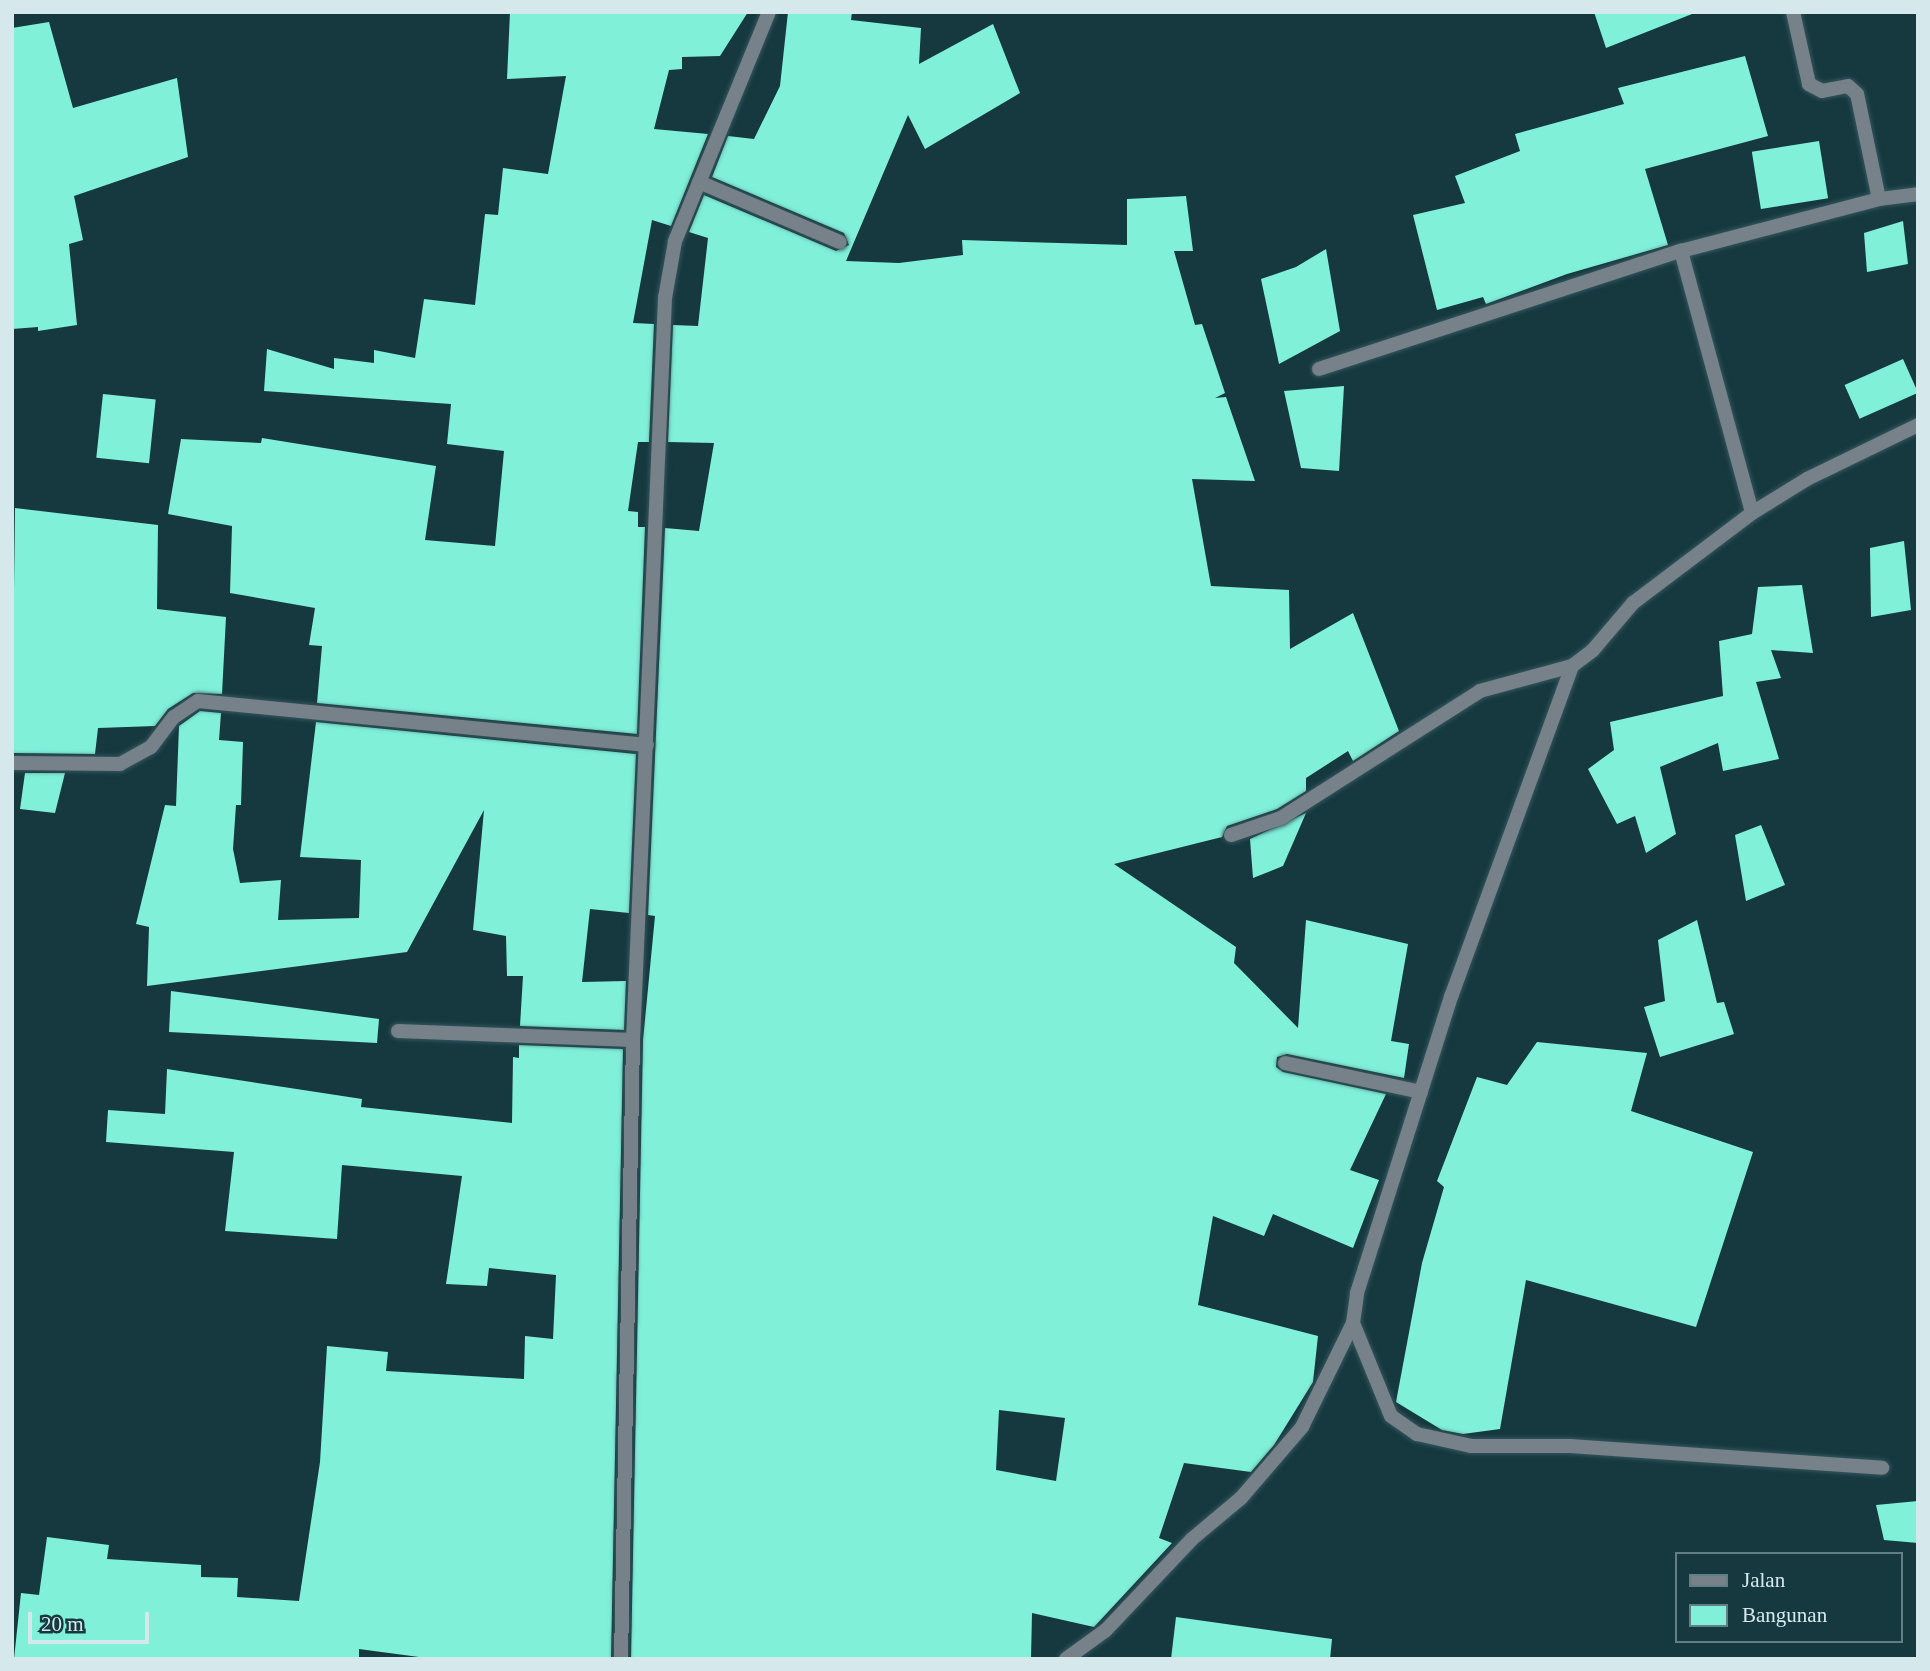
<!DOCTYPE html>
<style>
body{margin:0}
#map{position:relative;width:1930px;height:1671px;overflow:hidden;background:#163940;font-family:Georgia,serif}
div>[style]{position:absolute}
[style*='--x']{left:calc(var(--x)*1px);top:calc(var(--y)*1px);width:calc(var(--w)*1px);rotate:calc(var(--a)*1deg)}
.building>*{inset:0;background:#81f0d9;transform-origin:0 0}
.roads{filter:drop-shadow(0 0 2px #35555c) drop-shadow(0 0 2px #35555c)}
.minor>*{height:14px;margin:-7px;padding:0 7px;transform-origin:7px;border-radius:7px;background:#76818a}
span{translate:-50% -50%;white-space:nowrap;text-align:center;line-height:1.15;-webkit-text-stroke:7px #163940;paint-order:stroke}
.frame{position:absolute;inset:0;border:14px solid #d5e9ed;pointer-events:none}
.legend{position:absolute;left:1675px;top:1552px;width:228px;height:91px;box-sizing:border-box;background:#163940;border:2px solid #627f85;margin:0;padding:9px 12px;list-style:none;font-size:21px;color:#d5e9ed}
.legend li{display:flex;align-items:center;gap:14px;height:35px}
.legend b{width:35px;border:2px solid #627f85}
.scale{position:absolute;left:28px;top:1612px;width:121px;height:32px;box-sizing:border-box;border:4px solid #d5e9ed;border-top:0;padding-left:9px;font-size:21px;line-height:24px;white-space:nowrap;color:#d5e9ed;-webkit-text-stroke:5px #163940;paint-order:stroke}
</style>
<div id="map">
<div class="building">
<div style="clip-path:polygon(510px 12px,748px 12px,720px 56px,682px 57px,682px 69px,669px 70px,654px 129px,708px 134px,671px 226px,652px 220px,633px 323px,654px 324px,649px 442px,638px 442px,628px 511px,638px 512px,638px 527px,645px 527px,637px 734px,317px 703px,322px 646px,309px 645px,315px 608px,230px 593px,232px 526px,168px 514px,181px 439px,261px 443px,262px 438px,436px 466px,425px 540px,495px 546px,504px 451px,447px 444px,451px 404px,264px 391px,267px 349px,334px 369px,334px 358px,374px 363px,374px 350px,415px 358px,424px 299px,475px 305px,485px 214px,498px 215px,503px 168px,548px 174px,566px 76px,507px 79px)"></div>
<div style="clip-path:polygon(evenodd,788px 12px,852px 12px,851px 20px,921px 28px,919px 64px,993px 24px,1020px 93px,925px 149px,908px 115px,846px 261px,899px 263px,963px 255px,962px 240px,1127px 245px,1127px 199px,1186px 196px,1193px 251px,1174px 251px,1195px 325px,1202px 324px,1225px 393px,1215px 398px,1226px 397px,1255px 481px,1192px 479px,1211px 586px,1289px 590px,1290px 649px,1353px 613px,1399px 731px,1353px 761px,1348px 751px,1306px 778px,1306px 791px,1277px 809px,1227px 826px,1222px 837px,1114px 864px,1236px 947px,1234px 963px,1298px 1028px,1306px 920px,1408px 944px,1391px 1041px,1409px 1044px,1404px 1078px,1287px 1054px,1277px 1057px,1276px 1067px,1283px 1072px,1386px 1094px,1350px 1170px,1379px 1180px,1353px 1248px,1273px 1214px,1264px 1236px,1213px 1216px,1198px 1305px,1318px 1336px,1313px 1382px,1274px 1445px,1251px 1472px,1184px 1463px,1159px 1538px,1172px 1543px,1094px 1627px,1032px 1613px,1031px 1659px,631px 1659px,643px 1040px,655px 916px,648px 915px,665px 528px,699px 531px,714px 443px,668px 442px,673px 325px,698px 326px,708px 238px,689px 232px,704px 195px,836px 251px,849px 245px,844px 233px,712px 177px,728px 136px,754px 139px,780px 86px,788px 12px,999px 1410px,1065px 1418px,1056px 1481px,996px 1470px,999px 1410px)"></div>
<div style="clip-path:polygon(1594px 12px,1692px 12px,1692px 14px,1606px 48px)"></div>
<div style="clip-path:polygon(49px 22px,73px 108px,177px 78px,188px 157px,74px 196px,83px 240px,69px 244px,77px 325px,38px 331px,38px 327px,12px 329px,12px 28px)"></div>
<div style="clip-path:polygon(1745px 56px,1768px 136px,1645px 169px,1668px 245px,1567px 274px,1486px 304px,1483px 297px,1437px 310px,1413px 215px,1465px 203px,1455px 176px,1520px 151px,1515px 134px,1624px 104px,1618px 88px)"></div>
<div style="left:1819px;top:141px;width:58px;height:68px;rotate:81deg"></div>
<div style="clip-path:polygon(1903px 221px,1908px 264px,1867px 272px,1864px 233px)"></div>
<div style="clip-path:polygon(1326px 249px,1340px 331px,1279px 364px,1261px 279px,1296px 267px)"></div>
<div style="left:1903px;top:359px;width:37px;height:64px;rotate:66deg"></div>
<div style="clip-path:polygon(1344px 386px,1339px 471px,1301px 468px,1284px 391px)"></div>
<div style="left:103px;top:394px;width:53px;height:64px;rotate:6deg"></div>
<div style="clip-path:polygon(15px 508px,158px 525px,157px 609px,226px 617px,222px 694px,193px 693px,168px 709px,155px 726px,98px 728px,95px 754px,12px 753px)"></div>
<div style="clip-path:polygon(1904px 541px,1911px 610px,1871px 617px,1870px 548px)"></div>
<div style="clip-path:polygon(1802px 585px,1813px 653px,1771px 650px,1781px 678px,1756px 682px,1779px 759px,1723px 771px,1718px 743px,1660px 767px,1676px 834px,1646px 853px,1635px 816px,1617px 824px,1588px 769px,1614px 750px,1610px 722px,1723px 696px,1719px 641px,1752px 634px,1758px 587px)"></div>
<div style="clip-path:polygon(200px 711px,221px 713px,219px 740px,243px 742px,241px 805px,236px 805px,233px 849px,240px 883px,281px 880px,278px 920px,359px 918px,361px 860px,300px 857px,316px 722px,636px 754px,629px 913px,590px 909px,582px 982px,626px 981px,624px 1030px,520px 1026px,523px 976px,507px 976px,506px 936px,473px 930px,484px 810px,407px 952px,147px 986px,149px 927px,136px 924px,165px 805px,176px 806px,179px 726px)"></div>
<div style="clip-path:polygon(25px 773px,65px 773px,55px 813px,20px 809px)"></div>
<div style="clip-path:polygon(1306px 813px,1283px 866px,1253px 878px,1250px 839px)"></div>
<div style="clip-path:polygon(1761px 825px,1785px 885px,1746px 901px,1735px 835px)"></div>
<div style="clip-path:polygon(1697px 920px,1717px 1003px,1724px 1002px,1734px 1034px,1660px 1057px,1644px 1007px,1665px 1001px,1658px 940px)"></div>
<div style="clip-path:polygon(171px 991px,379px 1019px,377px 1043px,169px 1032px)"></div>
<div style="clip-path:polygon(1537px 1042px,1647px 1053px,1631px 1111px,1753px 1152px,1696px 1327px,1526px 1280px,1500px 1429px,1463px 1434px,1442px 1430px,1396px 1402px,1422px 1263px,1444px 1187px,1437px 1181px,1477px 1077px,1507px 1085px)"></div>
<div style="clip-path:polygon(519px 1045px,623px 1049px,611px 1659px,434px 1659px,359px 1649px,359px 1659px,14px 1659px,21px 1593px,39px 1595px,47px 1537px,109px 1545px,107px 1559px,201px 1565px,201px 1577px,238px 1578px,237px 1597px,299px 1601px,320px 1462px,327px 1346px,388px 1352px,386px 1371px,524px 1379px,525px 1336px,553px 1339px,556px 1275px,489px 1268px,487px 1286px,446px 1284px,462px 1176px,342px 1165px,337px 1239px,225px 1231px,234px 1152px,106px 1142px,108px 1110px,165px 1114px,167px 1069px,362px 1099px,361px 1107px,512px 1123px,513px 1057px,519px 1058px)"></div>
<div style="clip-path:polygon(1918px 1501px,1918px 1543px,1884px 1540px,1876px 1505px)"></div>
<div style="clip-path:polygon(1176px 1617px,1332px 1639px,1330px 1659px,1171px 1659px)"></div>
</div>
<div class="roads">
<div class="minor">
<div style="--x:699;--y:182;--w:153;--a:23.1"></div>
<div style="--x:1879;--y:199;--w:39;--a:-7"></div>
<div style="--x:1681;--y:251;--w:271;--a:74.8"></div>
<div style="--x:1319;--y:369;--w:381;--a:-18.1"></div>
<div style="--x:1681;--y:251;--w:205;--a:-14.7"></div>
<div style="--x:1879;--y:199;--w:107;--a:-101.8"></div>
<div style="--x:1857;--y:94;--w:12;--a:-138"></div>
<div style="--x:1848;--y:86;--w:26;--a:169"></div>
<div style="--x:1822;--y:91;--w:15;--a:-152"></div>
<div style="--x:1809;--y:84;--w:74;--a:-102.5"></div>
<div style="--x:12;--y:763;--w:108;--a:0.5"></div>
<div style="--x:120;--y:764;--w:35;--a:-29"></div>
<div style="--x:151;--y:747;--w:38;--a:-53"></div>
<div style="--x:174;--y:717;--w:29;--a:-34"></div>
<div style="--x:198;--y:701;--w:451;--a:5.6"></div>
<div style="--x:1231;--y:835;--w:53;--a:-18.8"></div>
<div style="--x:1281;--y:818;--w:236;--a:-32.5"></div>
<div style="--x:1480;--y:691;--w:95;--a:-15.2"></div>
<div style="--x:398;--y:1031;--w:235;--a:2.2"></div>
<div style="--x:1285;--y:1063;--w:139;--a:12"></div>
<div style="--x:1353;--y:1323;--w:100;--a:67.8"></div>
<div style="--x:1391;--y:1416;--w:32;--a:35"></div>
<div style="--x:1417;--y:1434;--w:55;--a:12.5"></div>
<div style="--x:1471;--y:1446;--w:99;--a:0"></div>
<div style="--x:1570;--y:1446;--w:313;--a:4"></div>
<div style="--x:621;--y:1659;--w:619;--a:-88.89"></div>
<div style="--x:633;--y:1040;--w:743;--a:-87.53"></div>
<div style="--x:665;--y:298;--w:58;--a:-80"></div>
<div style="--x:675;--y:241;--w:248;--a:-67.7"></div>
<div style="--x:1066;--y:1659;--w:49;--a:-35.9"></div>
<div style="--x:1106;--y:1630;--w:125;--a:-46.6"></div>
<div style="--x:1192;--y:1539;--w:64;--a:-39.9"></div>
<div style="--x:1241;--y:1498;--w:94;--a:-49.3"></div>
<div style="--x:1302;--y:1427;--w:116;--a:-63.9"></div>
<div style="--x:1353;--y:1323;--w:30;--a:-82"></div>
<div style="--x:1357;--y:1293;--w:311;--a:-72.4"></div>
<div style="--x:1451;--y:997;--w:352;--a:-69.9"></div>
<div style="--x:1572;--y:666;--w:26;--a:-37"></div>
<div style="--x:1593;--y:650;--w:62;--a:-49.6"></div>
<div style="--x:1633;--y:603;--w:149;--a:-37.1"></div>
<div style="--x:1752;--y:513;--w:65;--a:-31.7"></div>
<div style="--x:1807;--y:479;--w:123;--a:-25.9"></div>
</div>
</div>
<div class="frame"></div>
<ul class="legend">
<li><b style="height:9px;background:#76818a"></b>Jalan</li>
<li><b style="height:19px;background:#81f0d9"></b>Bangunan</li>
</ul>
<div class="scale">20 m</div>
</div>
